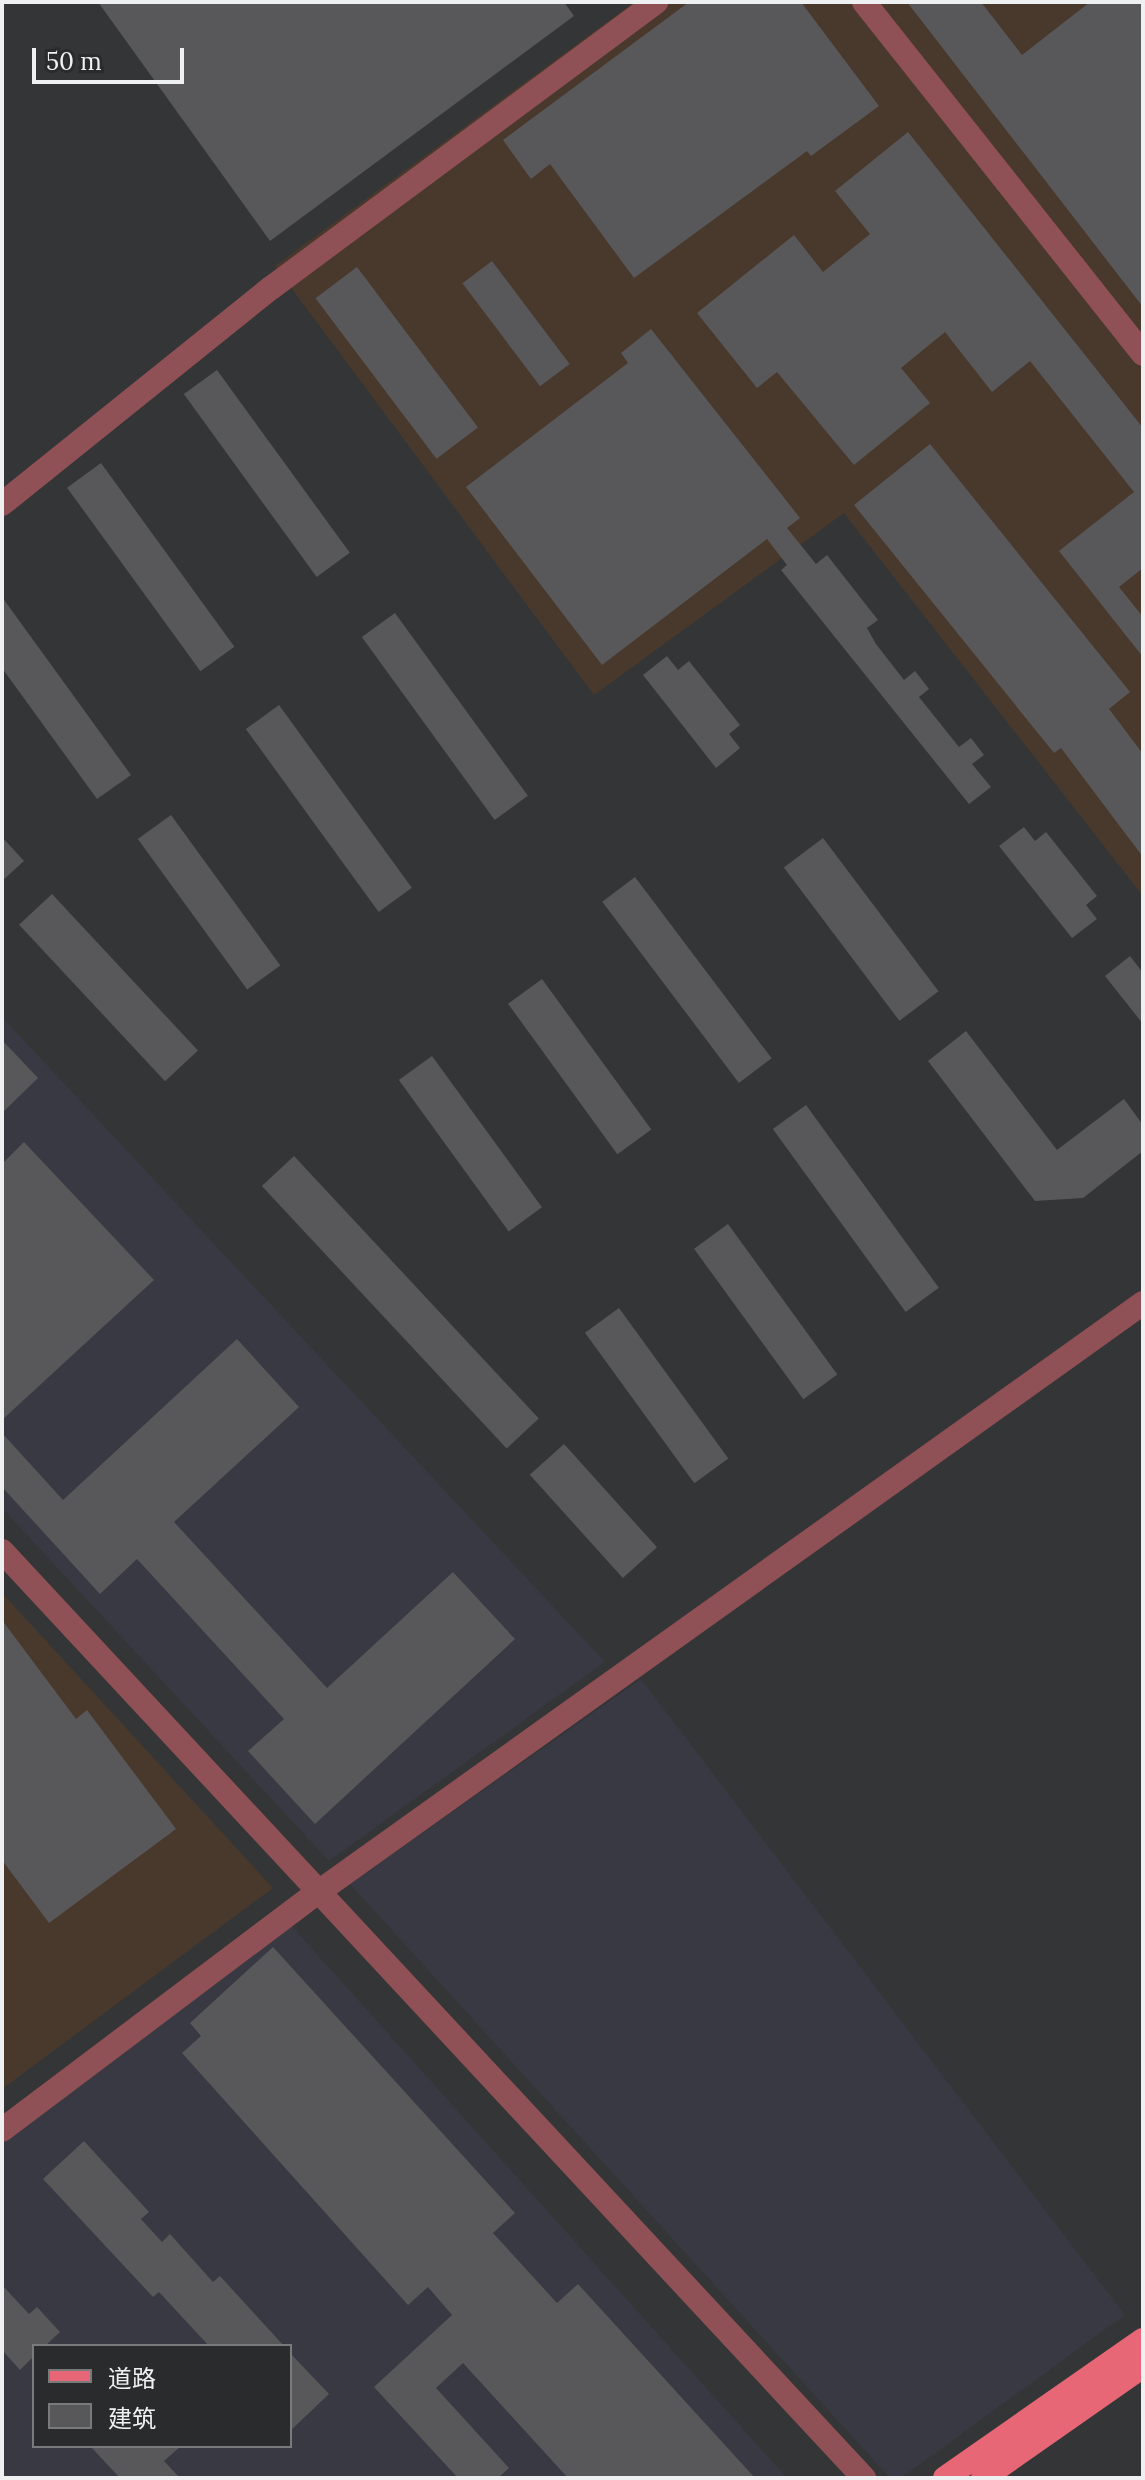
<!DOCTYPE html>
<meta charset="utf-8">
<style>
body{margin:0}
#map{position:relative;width:1145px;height:2480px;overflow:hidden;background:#343537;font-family:Lora,"Noto Sans SC",serif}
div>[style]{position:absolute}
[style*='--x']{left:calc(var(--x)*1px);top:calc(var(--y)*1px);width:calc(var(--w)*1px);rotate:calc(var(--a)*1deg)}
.built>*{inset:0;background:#383942}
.industrial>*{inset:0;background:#49392d}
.building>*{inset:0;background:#58575a;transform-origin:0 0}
.minor>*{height:24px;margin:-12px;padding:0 12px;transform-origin:12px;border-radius:12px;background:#905156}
.major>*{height:24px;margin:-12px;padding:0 12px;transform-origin:12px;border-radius:12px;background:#e76776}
span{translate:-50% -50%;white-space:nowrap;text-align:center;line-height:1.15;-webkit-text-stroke:7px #2a2b2d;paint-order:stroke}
.frame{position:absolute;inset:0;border:4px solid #eff0f2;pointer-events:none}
.legend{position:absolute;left:32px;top:2344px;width:260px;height:104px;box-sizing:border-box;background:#2a2b2d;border:2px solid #797a7c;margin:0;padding:10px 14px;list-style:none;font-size:24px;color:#eff0f2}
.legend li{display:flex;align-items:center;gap:16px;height:40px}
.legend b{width:40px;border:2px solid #797a7c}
.scale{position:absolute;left:32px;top:48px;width:152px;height:36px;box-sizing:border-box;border:4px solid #eff0f2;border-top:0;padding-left:10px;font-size:24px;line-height:28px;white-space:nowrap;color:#eff0f2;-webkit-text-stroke:6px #2a2b2d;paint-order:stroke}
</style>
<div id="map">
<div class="built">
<div style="clip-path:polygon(2px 1017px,605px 1662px,329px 1861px,2px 1508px)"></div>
<div style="clip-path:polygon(641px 1679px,1125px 2315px,901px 2478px,890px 2478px,350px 1884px)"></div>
<div style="clip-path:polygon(evenodd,290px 1924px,787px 2478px,2px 2478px,2px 2143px,290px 1924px,34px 2346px,290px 2346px,290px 2446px,34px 2446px,34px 2346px)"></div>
</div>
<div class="industrial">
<div style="clip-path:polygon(634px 2px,1143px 2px,1143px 896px,844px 513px,594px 695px,275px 266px)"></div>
<div style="clip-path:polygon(2px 1593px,273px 1888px,2px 2089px)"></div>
</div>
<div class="building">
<div style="clip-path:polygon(98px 2px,564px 2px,574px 16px,270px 241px)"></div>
<div style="clip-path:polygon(689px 2px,801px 2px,879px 106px,811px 156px,807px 151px,634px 278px,550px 164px,531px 179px,503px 140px)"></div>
<div style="clip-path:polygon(907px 2px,981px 2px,1022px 55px,1090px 2px,1143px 2px,1143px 307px)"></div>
<div style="clip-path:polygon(908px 132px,1143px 428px,1143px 568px,1119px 587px,1143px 617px,1143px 657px,1059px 551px,1134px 492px,1030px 361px,992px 392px,945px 332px,901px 368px,930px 403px,854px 465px,777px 372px,757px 388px,697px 313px,794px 235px,823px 272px,870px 234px,835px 191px)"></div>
<div style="left:492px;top:261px;width:129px;height:37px;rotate:53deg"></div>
<div style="left:357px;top:267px;width:201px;height:52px;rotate:53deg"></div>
<div style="clip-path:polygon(651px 329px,800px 518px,787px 528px,816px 564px,827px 555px,878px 620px,867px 628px,876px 644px,904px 680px,915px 671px,929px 689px,919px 697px,959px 747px,971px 738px,984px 755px,972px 764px,991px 787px,969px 804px,781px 570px,787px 565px,767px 539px,602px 665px,466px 487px,628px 363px,621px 353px)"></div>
<div style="left:217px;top:370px;width:226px;height:41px;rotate:54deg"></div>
<div style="clip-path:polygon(930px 444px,1130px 692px,1109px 709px,1143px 754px,1143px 857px,1061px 748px,1054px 753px,854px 505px)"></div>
<div style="left:101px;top:463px;width:227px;height:42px;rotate:54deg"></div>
<div style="clip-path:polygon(2px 597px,131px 775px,97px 799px,2px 668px)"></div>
<div style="left:395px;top:613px;width:226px;height:41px;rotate:54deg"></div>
<div style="clip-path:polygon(667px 656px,678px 670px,689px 661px,740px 725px,729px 734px,740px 748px,716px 768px,643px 675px)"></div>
<div style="left:279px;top:705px;width:226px;height:41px;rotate:54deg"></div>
<div style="left:171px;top:815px;width:186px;height:41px;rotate:54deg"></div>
<div style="clip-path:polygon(1024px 827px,1035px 841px,1046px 832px,1097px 896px,1086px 905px,1097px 919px,1072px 938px,999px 846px)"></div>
<div style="clip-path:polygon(2px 837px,24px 861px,2px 881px)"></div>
<div style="left:823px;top:838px;width:192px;height:49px;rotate:53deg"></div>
<div style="left:635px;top:877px;width:227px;height:41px;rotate:53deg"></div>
<div style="left:52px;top:894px;width:214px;height:45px;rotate:47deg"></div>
<div style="clip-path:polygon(1130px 956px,1143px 973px,1143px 1024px,1105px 976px)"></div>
<div style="left:542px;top:979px;width:186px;height:42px;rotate:54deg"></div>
<div style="clip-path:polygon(966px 1031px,1057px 1150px,1124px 1099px,1143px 1125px,1143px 1151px,1083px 1198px,1035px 1201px,928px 1061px)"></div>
<div style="clip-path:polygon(2px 1040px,38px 1078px,2px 1113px)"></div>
<div style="left:432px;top:1056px;width:187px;height:41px;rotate:54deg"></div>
<div style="left:806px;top:1105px;width:226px;height:41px;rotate:54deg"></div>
<div style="clip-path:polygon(24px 1142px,154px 1280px,2px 1420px,2px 1164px)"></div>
<div style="left:294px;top:1156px;width:359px;height:44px;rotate:47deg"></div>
<div style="left:728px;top:1224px;width:186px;height:42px;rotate:54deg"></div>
<div style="left:619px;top:1308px;width:186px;height:42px;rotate:54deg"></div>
<div style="clip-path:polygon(237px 1339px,299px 1407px,174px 1522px,327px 1688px,453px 1572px,515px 1639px,315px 1824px,248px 1751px,284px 1719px,137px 1559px,100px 1594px,2px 1487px,2px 1433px,63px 1500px)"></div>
<div style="left:564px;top:1444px;width:139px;height:46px;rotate:48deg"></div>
<div style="clip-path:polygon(2px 1620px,76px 1719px,87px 1710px,176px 1829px,49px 1923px,2px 1860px)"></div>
<div style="clip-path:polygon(273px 1947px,515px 2213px,493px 2233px,557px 2303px,578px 2284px,755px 2478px,568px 2478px,463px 2363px,436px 2388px,509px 2468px,498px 2478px,458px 2478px,374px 2387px,452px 2315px,428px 2287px,408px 2305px,182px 2053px,201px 2036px,190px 2023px)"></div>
<div style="clip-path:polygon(84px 2141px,149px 2212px,141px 2219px,162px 2242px,170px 2234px,213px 2282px,220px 2276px,284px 2346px,209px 2346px,159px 2292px,153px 2297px,43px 2179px)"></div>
<div style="clip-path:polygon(2px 2285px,29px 2314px,37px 2307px,60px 2332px,45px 2346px,34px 2346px,34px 2356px,20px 2370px,2px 2350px)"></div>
<div style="clip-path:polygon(290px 2353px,329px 2394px,290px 2431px)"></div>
<div style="clip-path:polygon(90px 2446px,181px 2446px,164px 2461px,180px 2478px,120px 2478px)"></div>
</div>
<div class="minor">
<div style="--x:864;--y:2;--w:449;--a:51.6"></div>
<div style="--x:2;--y:504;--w:345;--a:-38.8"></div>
<div style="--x:271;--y:288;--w:480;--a:-36.6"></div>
<div style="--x:2;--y:1551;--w:1266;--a:47.08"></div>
<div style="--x:2;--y:2130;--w:394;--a:-37"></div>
<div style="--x:317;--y:1893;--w:1015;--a:-35.54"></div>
</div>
<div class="major">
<div style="--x:945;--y:2478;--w:241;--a:-34.9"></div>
<div style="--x:983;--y:2478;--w:195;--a:-35"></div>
</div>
<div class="frame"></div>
<ul class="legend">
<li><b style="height:10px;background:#e76776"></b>道路</li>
<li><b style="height:22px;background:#58575a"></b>建筑</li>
</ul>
<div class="scale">50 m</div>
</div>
